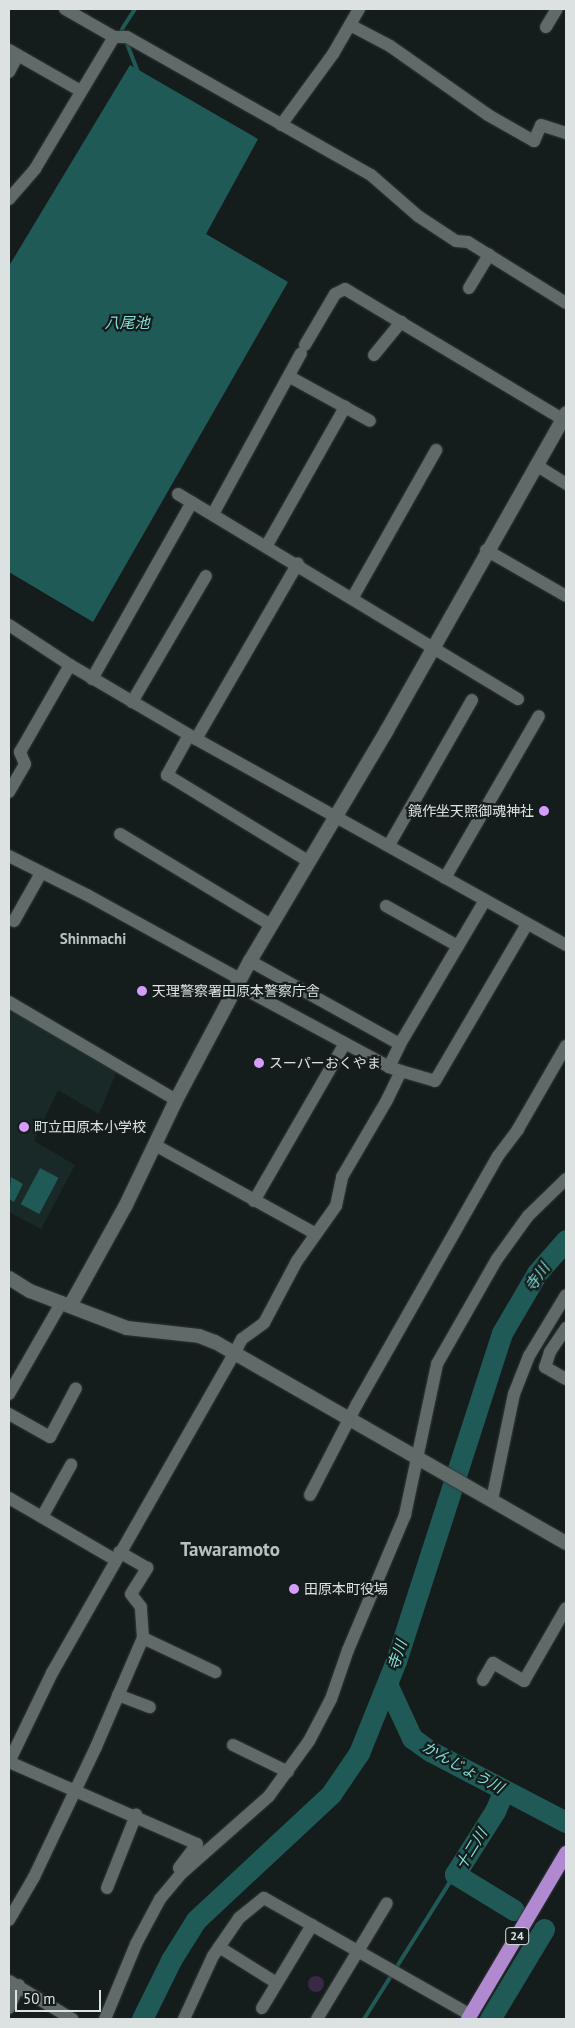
<!DOCTYPE html>
<meta charset="utf-8">
<style>
body{margin:0}
#map{position:relative;width:575px;height:2028px;overflow:hidden;background:#151d1c;font-family:"PT Sans","Noto Sans JP",sans-serif}
div>[style]{position:absolute}
[style*='--x']{left:calc(var(--x)*1px);top:calc(var(--y)*1px);width:calc(var(--w)*1px);rotate:calc(var(--a)*1deg)}
.built>*{inset:0;background:#192928}
.green>*{inset:0;background:#392944}
.round{border-radius:50%}
.water>*{inset:0;background:#205a56;transform-origin:0 0}
.stream>*{height:4px;margin:-2px;padding:0 2px;transform-origin:2px;border-radius:2px;background:#205a56}
.river>*{height:21px;margin:-10.5px;padding:0 10.5px;transform-origin:10.5px;border-radius:10.5px;background:#205a56}
.roads{filter:drop-shadow(0 0 1px #333737) drop-shadow(0 0 1px #333737)}
.minor>*{height:12px;margin:-6px;padding:0 6px;transform-origin:6px;border-radius:6px;background:#606a69}
.tertiary>*{height:14px;margin:-7px;padding:0 7px;transform-origin:7px;border-radius:7px;background:#606a69}
.trunk>*{height:14px;margin:-7px;padding:0 7px;transform-origin:7px;border-radius:7px;background:#b189d1}
.dots>*{width:14px;height:14px;translate:-50% -50%;box-sizing:border-box;border:2px solid #151d1c;border-radius:50%}
span{translate:-50% -50%;white-space:nowrap;text-align:center;line-height:1.15;-webkit-text-stroke:4.5px #151d1c;paint-order:stroke}
.shield-label span{padding:1px 4px;background:#151d1c;border:1px solid;border-radius:4px;-webkit-text-stroke-width:0}
.shield-label{font-size:12px;color:#dce2e1;font-weight:700}
.poi-label{font-size:14px;color:#dce2e1}
.right{translate:-100% -50%;text-align:right}
.left{translate:0 -50%;text-align:left}
.water-label{font-size:15px;color:#82dfd7;font-style:italic}
.neighbourhood-label{font-size:15px;color:#b7c2c0;font-weight:700}
.district-label{font-size:19px;color:#b7c2c0;font-weight:700}
.frame{position:absolute;inset:0;border:10px solid #dce2e1;pointer-events:none}
.scale{position:absolute;left:15px;top:1990px;width:86px;height:22px;box-sizing:border-box;border:2px solid #dce2e1;border-top:0;padding-left:6px;font-size:15px;line-height:18px;white-space:nowrap;color:#dce2e1;-webkit-text-stroke:4px #151d1c;paint-order:stroke}
</style>
<div id="map">
<div class="built">
<div style="clip-path:polygon(9px 1008px,117px 1071px,99px 1114px,58px 1090px,34px 1141px,75px 1165px,41px 1229px,9px 1212px)"></div>
</div>
<div class="green">
<div class="round" style="left:308px;top:1976px;width:16px;height:16px"></div>
</div>
<div class="water">
<div style="clip-path:polygon(130px 65px,258px 139px,206px 234px,288px 282px,93px 622px,9px 572px,9px 266px)"></div>
<div style="left:40px;top:1168px;width:21px;height:41px;rotate:28deg"></div>
<div style="clip-path:polygon(11px 1177px,23px 1184px,14px 1202px,9px 1199px)"></div>
</div>
<div class="stream">
<div style="--x:124;--y:35;--w:6;--a:-108"></div>
<div style="--x:122;--y:29;--w:24;--a:-57"></div>
<div style="--x:126;--y:41;--w:33;--a:69"></div>
<div style="--x:364;--y:2019;--w:171;--a:-57.9"></div>
</div>
<div class="river">
<div style="--x:387;--y:1684;--w:60;--a:65.2"></div>
<div style="--x:412;--y:1738;--w:22;--a:36"></div>
<div style="--x:430;--y:1751;--w:153;--a:27.6"></div>
<div style="--x:504;--y:1790;--w:23;--a:113"></div>
<div style="--x:495;--y:1811;--w:75;--a:122.4"></div>
<div style="--x:455;--y:1874;--w:69;--a:31.4"></div>
<div style="--x:142;--y:2019;--w:66;--a:-63.8"></div>
<div style="--x:171;--y:1960;--w:47;--a:-58"></div>
<div style="--x:196;--y:1920;--w:185;--a:-43"></div>
<div style="--x:331;--y:1794;--w:50;--a:-55.7"></div>
<div style="--x:359;--y:1753;--w:99;--a:-68.1"></div>
<div style="--x:396;--y:1661;--w:345;--a:-72.1"></div>
<div style="--x:502;--y:1333;--w:69;--a:-59.7"></div>
<div style="--x:537;--y:1273;--w:44;--a:-48.7"></div>
<div style="--x:490;--y:2019;--w:105;--a:-59"></div>
</div>
<div class="roads">
<div class="minor">
<div style="--x:65;--y:9;--w:56;--a:29.7"></div>
<div style="--x:350;--y:25;--w:45;--a:27.7"></div>
<div style="--x:390;--y:46;--w:120;--a:35.1"></div>
<div style="--x:488;--y:115;--w:53;--a:29.5"></div>
<div style="--x:534;--y:141;--w:17;--a:-66"></div>
<div style="--x:541;--y:125;--w:26;--a:18"></div>
<div style="--x:546;--y:27;--w:21;--a:-59"></div>
<div style="--x:9;--y:50;--w:83;--a:29.7"></div>
<div style="--x:9;--y:72;--w:19;--a:-62"></div>
<div style="--x:281;--y:125;--w:88;--a:-53.8"></div>
<div style="--x:333;--y:54;--w:52;--a:-60"></div>
<div style="--x:9;--y:199;--w:40;--a:-49"></div>
<div style="--x:35;--y:169;--w:154;--a:-59.1"></div>
<div style="--x:114;--y:37;--w:13;--a:0"></div>
<div style="--x:127;--y:37;--w:280;--a:29.5"></div>
<div style="--x:371;--y:175;--w:62;--a:41.1"></div>
<div style="--x:418;--y:216;--w:45;--a:33.3"></div>
<div style="--x:456;--y:241;--w:12;--a:5"></div>
<div style="--x:468;--y:242;--w:115;--a:31.9"></div>
<div style="--x:469;--y:288;--w:39;--a:-59"></div>
<div style="--x:305;--y:345;--w:59;--a:-59.5"></div>
<div style="--x:335;--y:294;--w:11;--a:-27"></div>
<div style="--x:345;--y:289;--w:253;--a:30.9"></div>
<div style="--x:374;--y:355;--w:43;--a:-50.7"></div>
<div style="--x:290;--y:377;--w:91;--a:28.8"></div>
<div style="--x:536;--y:465;--w:36;--a:32"></div>
<div style="--x:178;--y:494;--w:397;--a:31.1"></div>
<div style="--x:213;--y:514;--w:183;--a:-61.3"></div>
<div style="--x:267;--y:545;--w:159;--a:-60.5"></div>
<div style="--x:486;--y:550;--w:92;--a:29.9"></div>
<div style="--x:353;--y:597;--w:169;--a:-60.5"></div>
<div style="--x:9;--y:625;--w:73;--a:33.3"></div>
<div style="--x:70;--y:665;--w:146;--a:30.4"></div>
<div style="--x:196;--y:739;--w:423;--a:29.1"></div>
<div style="--x:92;--y:679;--w:203;--a:-60.5"></div>
<div style="--x:132;--y:702;--w:146;--a:-59.6"></div>
<div style="--x:189;--y:735;--w:46;--a:118.8"></div>
<div style="--x:167;--y:775;--w:165;--a:31.4"></div>
<div style="--x:196;--y:739;--w:203;--a:-59.9"></div>
<div style="--x:9;--y:792;--w:32;--a:-60"></div>
<div style="--x:25;--y:764;--w:13;--a:-113"></div>
<div style="--x:20;--y:752;--w:100;--a:-60.1"></div>
<div style="--x:120;--y:834;--w:176;--a:31.1"></div>
<div style="--x:389;--y:845;--w:167;--a:-60.2"></div>
<div style="--x:9;--y:856;--w:87;--a:26.6"></div>
<div style="--x:87;--y:895;--w:175;--a:28.8"></div>
<div style="--x:445;--y:878;--w:187;--a:-59.9"></div>
<div style="--x:386;--y:906;--w:82;--a:29.1"></div>
<div style="--x:14;--y:921;--w:55;--a:-60.6"></div>
<div style="--x:250;--y:961;--w:171;--a:29"></div>
<div style="--x:237;--y:985;--w:173;--a:28.3"></div>
<div style="--x:9;--y:1002;--w:194;--a:30.4"></div>
<div style="--x:401;--y:1071;--w:35;--a:16"></div>
<div style="--x:435;--y:1081;--w:182;--a:-59.6"></div>
<div style="--x:155;--y:1145;--w:184;--a:28.9"></div>
<div style="--x:254;--y:1201;--w:180;--a:-60"></div>
<div style="--x:566;--y:1328;--w:29;--a:124"></div>
<div style="--x:550;--y:1352;--w:16;--a:108"></div>
<div style="--x:545;--y:1367;--w:24;--a:30"></div>
<div style="--x:9;--y:1394;--w:106;--a:-60.1"></div>
<div style="--x:9;--y:1414;--w:47;--a:29.3"></div>
<div style="--x:50;--y:1437;--w:55;--a:-62"></div>
<div style="--x:310;--y:1495;--w:102;--a:-62.7"></div>
<div style="--x:357;--y:1404;--w:285;--a:-60.4"></div>
<div style="--x:498;--y:1156;--w:34;--a:-53"></div>
<div style="--x:518;--y:1129;--w:96;--a:-60"></div>
<div style="--x:9;--y:1498;--w:121;--a:30.2"></div>
<div style="--x:492;--y:1500;--w:108;--a:-78.3"></div>
<div style="--x:514;--y:1394;--w:41;--a:-68.5"></div>
<div style="--x:529;--y:1356;--w:71;--a:-58.8"></div>
<div style="--x:42;--y:1517;--w:60;--a:-60.9"></div>
<div style="--x:143;--y:1638;--w:80;--a:25.3"></div>
<div style="--x:483;--y:1680;--w:20;--a:-60"></div>
<div style="--x:493;--y:1663;--w:36;--a:30"></div>
<div style="--x:524;--y:1681;--w:84;--a:-60.1"></div>
<div style="--x:118;--y:1695;--w:34;--a:21"></div>
<div style="--x:233;--y:1745;--w:61;--a:26.1"></div>
<div style="--x:9;--y:1762;--w:99;--a:-64.2"></div>
<div style="--x:52;--y:1673;--w:369;--a:-60.3"></div>
<div style="--x:235;--y:1352;--w:15;--a:-62"></div>
<div style="--x:242;--y:1339;--w:27;--a:-36"></div>
<div style="--x:264;--y:1323;--w:70;--a:-62"></div>
<div style="--x:297;--y:1261;--w:67;--a:-54.7"></div>
<div style="--x:336;--y:1206;--w:30;--a:-78"></div>
<div style="--x:342;--y:1177;--w:89;--a:-59.7"></div>
<div style="--x:387;--y:1100;--w:32;--a:-64"></div>
<div style="--x:401;--y:1071;--w:13;--a:-162"></div>
<div style="--x:389;--y:1067;--w:25;--a:-64"></div>
<div style="--x:400;--y:1044;--w:167;--a:-59.4"></div>
<div style="--x:9;--y:1762;--w:205;--a:23.6"></div>
<div style="--x:197;--y:1844;--w:30;--a:127"></div>
<div style="--x:107;--y:1888;--w:79;--a:-68.3"></div>
<div style="--x:9;--y:1920;--w:50;--a:-59.8"></div>
<div style="--x:34;--y:1877;--w:144;--a:-64.5"></div>
<div style="--x:96;--y:1747;--w:119;--a:-66.7"></div>
<div style="--x:143;--y:1638;--w:31;--a:-94"></div>
<div style="--x:141;--y:1607;--w:16;--a:-128"></div>
<div style="--x:131;--y:1594;--w:31;--a:-58"></div>
<div style="--x:147;--y:1568;--w:32;--a:-150"></div>
<div style="--x:219;--y:1947;--w:66;--a:32"></div>
<div style="--x:9;--y:1981;--w:74;--a:31.1"></div>
<div style="--x:9;--y:2008;--w:25;--a:-67"></div>
<div style="--x:262;--y:2008;--w:97;--a:-58.9"></div>
<div style="--x:105;--y:2019;--w:81;--a:-67.5"></div>
<div style="--x:136;--y:1944;--w:51;--a:-61.9"></div>
<div style="--x:160;--y:1899;--w:34;--a:-50"></div>
<div style="--x:182;--y:1873;--w:116;--a:-41.5"></div>
<div style="--x:269;--y:1796;--w:68;--a:-54"></div>
<div style="--x:309;--y:1741;--w:47;--a:-62.4"></div>
<div style="--x:331;--y:1699;--w:52;--a:-70.9"></div>
<div style="--x:348;--y:1650;--w:147;--a:-67.1"></div>
<div style="--x:405;--y:1515;--w:154;--a:-78"></div>
<div style="--x:437;--y:1364;--w:121;--a:-60.3"></div>
<div style="--x:497;--y:1259;--w:53;--a:-54.2"></div>
<div style="--x:528;--y:1216;--w:53;--a:-44.2"></div>
<div style="--x:184;--y:2019;--w:69;--a:-65.3"></div>
<div style="--x:213;--y:1956;--w:46;--a:-55.6"></div>
<div style="--x:239;--y:1918;--w:32;--a:-39"></div>
<div style="--x:264;--y:1898;--w:238;--a:29.5"></div>
<div style="--x:317;--y:2019;--w:135;--a:-58.9"></div>
</div>
<div class="tertiary">
<div style="--x:9;--y:1278;--w:25;--a:32"></div>
<div style="--x:30;--y:1291;--w:104;--a:20.9"></div>
<div style="--x:127;--y:1328;--w:72;--a:6.3"></div>
<div style="--x:199;--y:1336;--w:17;--a:21"></div>
<div style="--x:215;--y:1342;--w:404;--a:29.8"></div>
<div style="--x:70;--y:1306;--w:115;--a:-61"></div>
<div style="--x:126;--y:1205;--w:116;--a:-64.5"></div>
<div style="--x:176;--y:1100;--w:157;--a:-62"></div>
<div style="--x:250;--y:961;--w:269;--a:-59.3"></div>
<div style="--x:387;--y:730;--w:364;--a:-60.5"></div>
</div>
<div class="trunk">
<div style="--x:468;--y:2019;--w:193;--a:-59.4"></div>
</div>
</div>
<div class="dots">
<div style="left:544px;top:811px;background:#d49cfc"></div>
<div style="left:142px;top:991px;background:#d49cfc"></div>
<div style="left:259px;top:1063px;background:#d49cfc"></div>
<div style="left:24px;top:1127px;background:#d49cfc"></div>
<div style="left:294px;top:1589px;background:#d49cfc"></div>
</div>
<div class="shield-label">
<span style="left:517px;top:1936px">24</span>
</div>
<div class="poi-label">
<span class="right" style="left:534px;top:811px">鏡作坐天照御魂神社</span>
<span class="left" style="left:152px;top:991px">天理警察署田原本警察庁舎</span>
<span class="left" style="left:269px;top:1063px">スーパーおくやま</span>
<span class="left" style="left:34px;top:1127px">町立田原本小学校</span>
<span class="left" style="left:304px;top:1589px">田原本町役場</span>
</div>
<div class="water-label">
<span style="left:127px;top:323px">八尾池</span>
<span style="left:537px;top:1277px;rotate:-55deg">寺川</span>
<span style="left:397px;top:1655px;rotate:-71deg">寺川</span>
<span style="left:463px;top:1767px;rotate:29deg">かんじょう川</span>
<span style="left:471px;top:1849px;rotate:-58deg">十二川</span>
</div>
<div class="neighbourhood-label">
<span style="left:93px;top:939px">Shinmachi</span>
</div>
<div class="district-label">
<span style="left:230px;top:1550px">Tawaramoto</span>
</div>
<div class="frame"></div>
<div class="scale">50 m</div>
</div>
